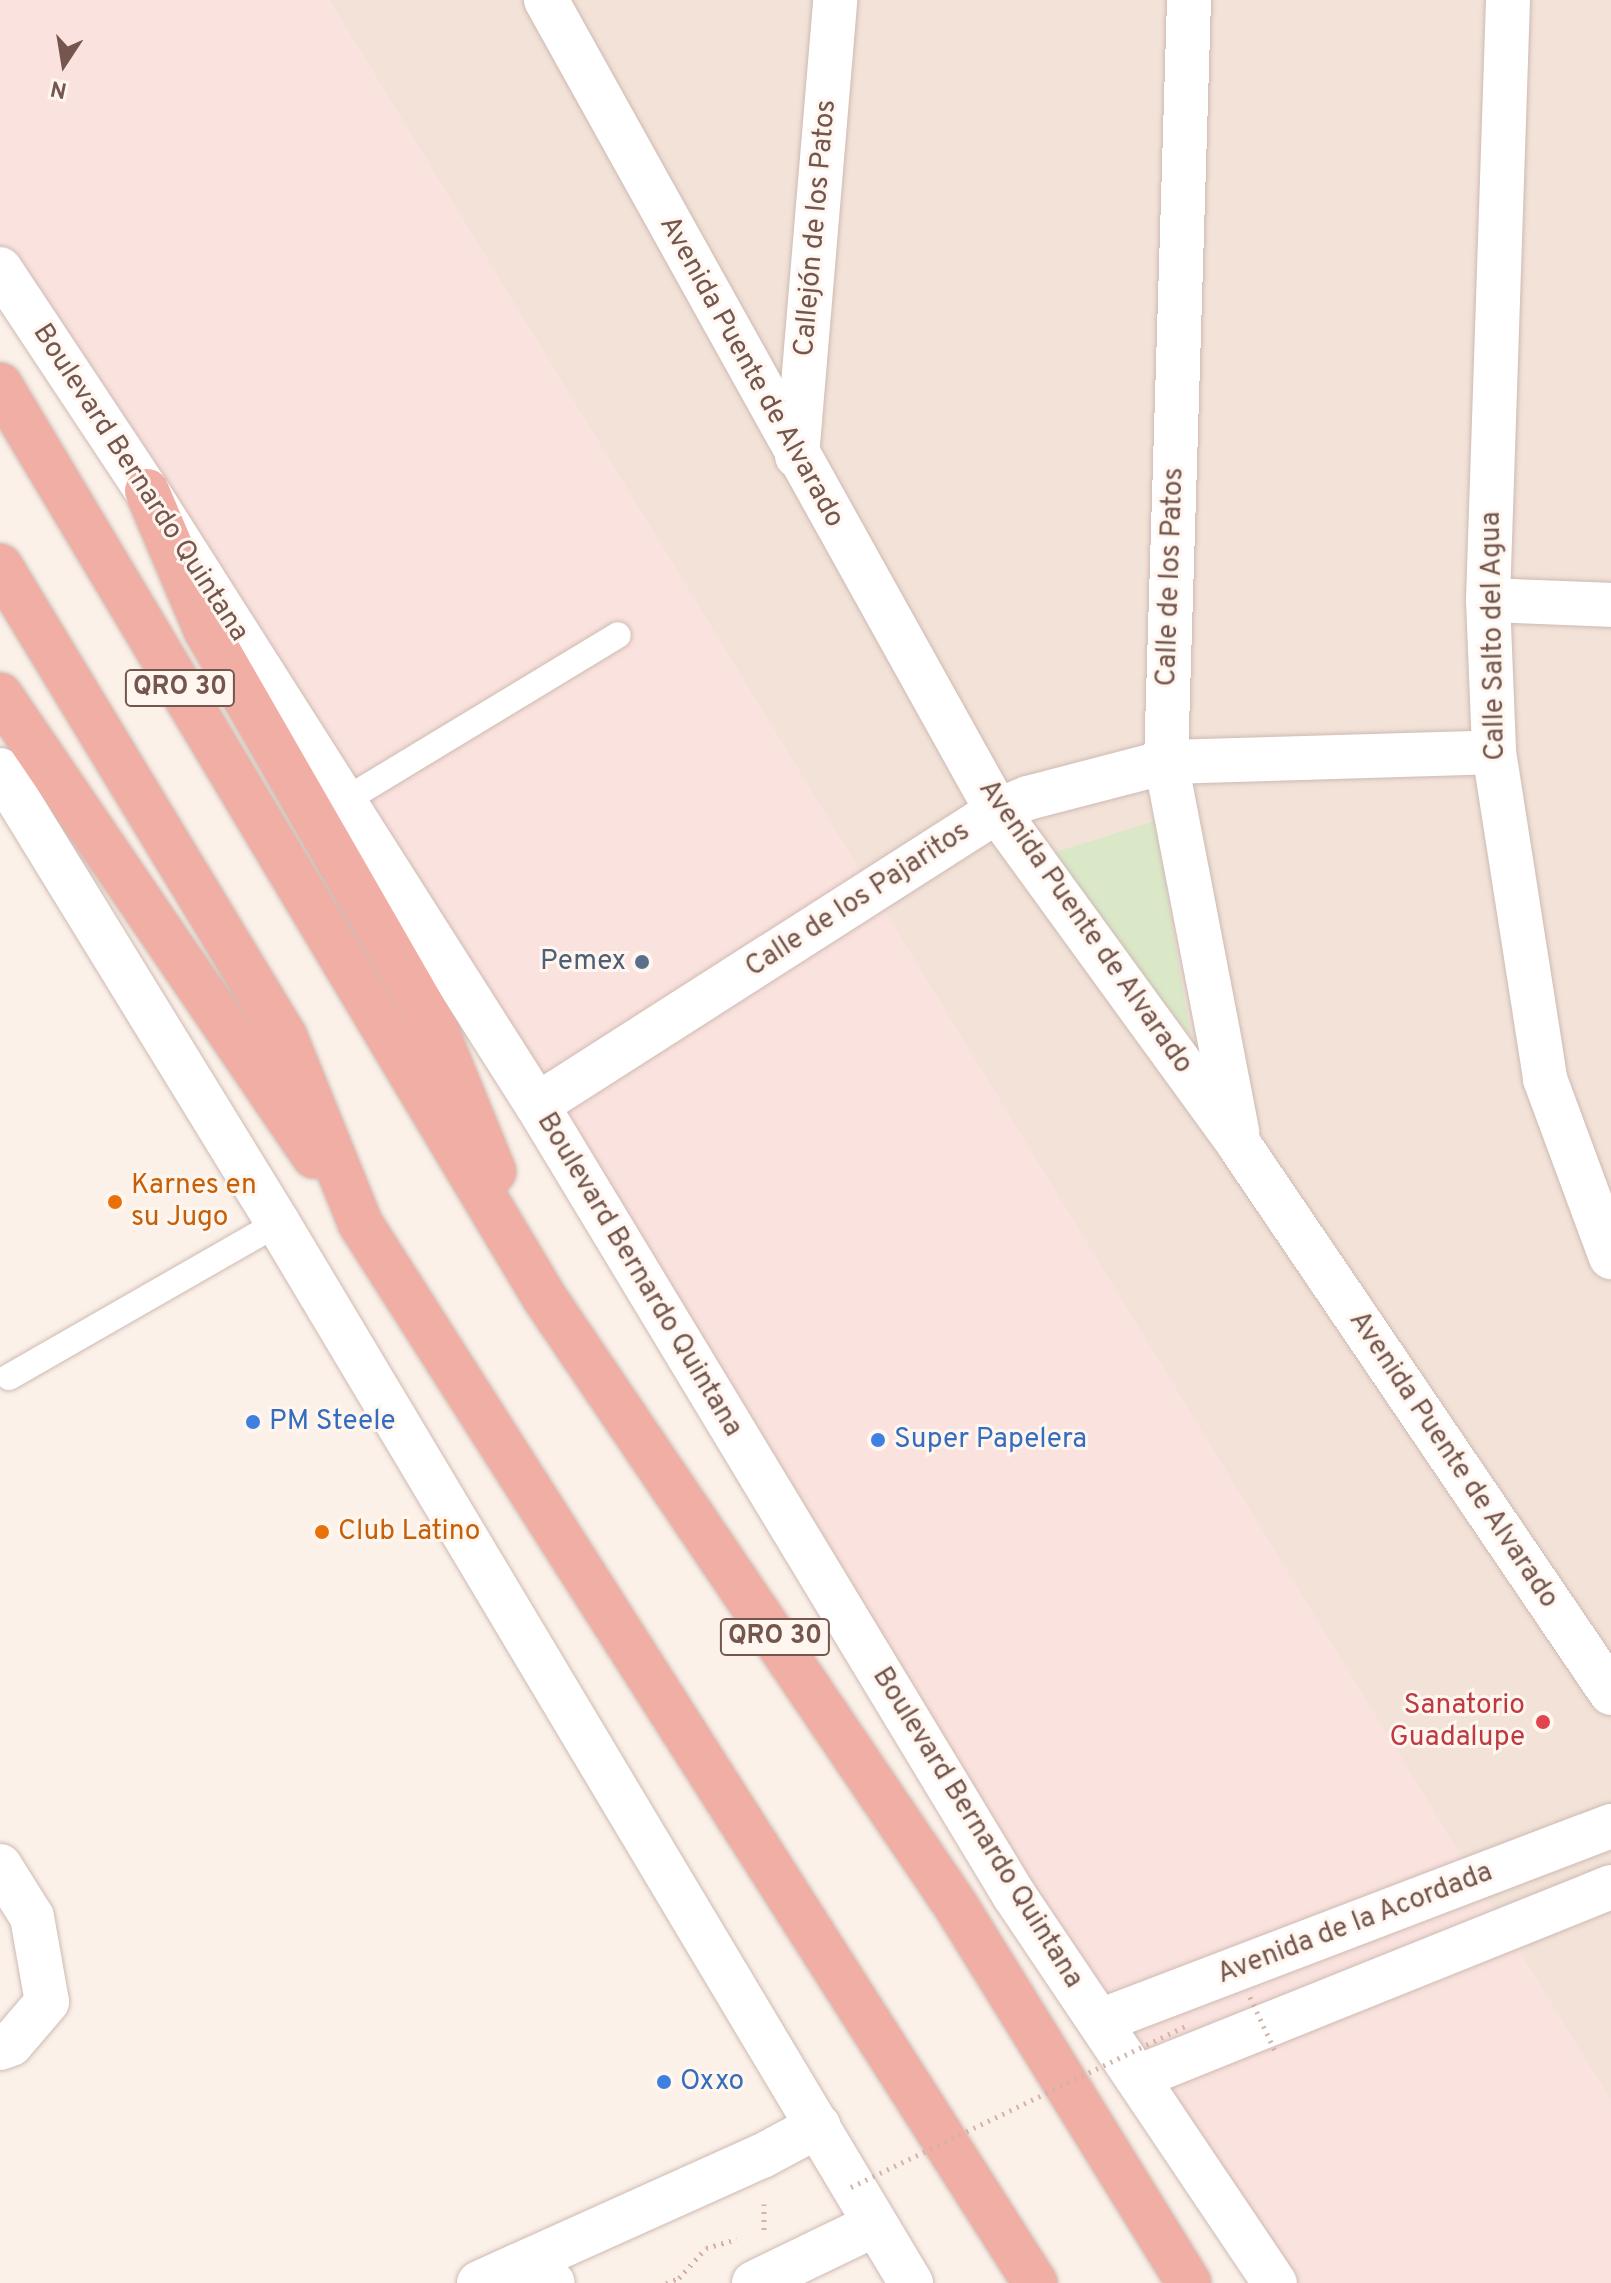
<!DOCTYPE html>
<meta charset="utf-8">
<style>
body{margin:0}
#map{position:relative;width:1611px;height:2283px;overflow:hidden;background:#fbf1e9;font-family:Overpass,sans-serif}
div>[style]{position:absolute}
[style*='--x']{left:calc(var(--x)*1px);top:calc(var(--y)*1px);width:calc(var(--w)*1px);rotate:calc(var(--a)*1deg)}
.residential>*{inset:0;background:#f2e2d8}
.commercial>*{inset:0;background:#fae2de}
.green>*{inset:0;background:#dae8c8}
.path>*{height:5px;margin-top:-2.5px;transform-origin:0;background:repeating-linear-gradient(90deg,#d3b1a6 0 2px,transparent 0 8px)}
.roads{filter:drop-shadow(0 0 2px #cebab2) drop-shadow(0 0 2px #cebab2)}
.lane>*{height:26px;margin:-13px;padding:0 13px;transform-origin:13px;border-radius:13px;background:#fff}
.street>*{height:44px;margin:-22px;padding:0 22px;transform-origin:22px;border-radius:22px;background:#fff}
.secondary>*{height:44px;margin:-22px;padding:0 22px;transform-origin:22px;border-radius:22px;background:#fff}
.highway>*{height:44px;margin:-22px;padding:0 22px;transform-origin:22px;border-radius:22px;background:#f0aea5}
.path-bridge>*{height:5px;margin-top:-2.5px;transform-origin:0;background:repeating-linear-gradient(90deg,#d3b1a6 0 2px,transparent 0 8px)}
.dots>*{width:22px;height:22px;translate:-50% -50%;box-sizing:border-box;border:4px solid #fef6ef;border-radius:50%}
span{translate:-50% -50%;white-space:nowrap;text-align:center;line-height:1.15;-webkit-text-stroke:6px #fef6ef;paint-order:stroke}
.shield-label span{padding:2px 6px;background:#fef6ef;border:2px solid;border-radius:6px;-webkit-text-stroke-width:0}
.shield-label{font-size:26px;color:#74564e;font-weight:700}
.street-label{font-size:28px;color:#74564e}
.service-label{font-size:28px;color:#4e5e75}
.right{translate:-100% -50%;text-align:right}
.food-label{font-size:28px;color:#c56008}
.left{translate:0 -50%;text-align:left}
.shop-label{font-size:28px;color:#366cbe}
.health-label{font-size:28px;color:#be3a42}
.north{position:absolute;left:24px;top:24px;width:80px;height:80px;-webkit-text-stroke:6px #fef6ef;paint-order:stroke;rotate:192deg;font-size:22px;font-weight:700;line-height:32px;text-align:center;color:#74564e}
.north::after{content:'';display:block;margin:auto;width:28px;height:36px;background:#74564e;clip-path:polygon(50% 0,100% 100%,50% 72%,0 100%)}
</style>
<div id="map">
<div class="residential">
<div style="clip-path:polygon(329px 0,1611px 0,1611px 2101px,1444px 1829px)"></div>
</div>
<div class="commercial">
<div style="clip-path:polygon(0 0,329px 0,1611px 2101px,1611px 2283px,1275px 2283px,0 269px)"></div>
</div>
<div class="green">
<div style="clip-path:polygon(1155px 821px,1191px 1037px,1049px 854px)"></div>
</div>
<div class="path">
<div style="--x:764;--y:2204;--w:26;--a:90"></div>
<div style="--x:666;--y:2283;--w:14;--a:-21"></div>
<div style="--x:679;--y:2278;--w:40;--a:-48"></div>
<div style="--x:706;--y:2248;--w:32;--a:-16"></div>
</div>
<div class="roads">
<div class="lane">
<div style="--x:344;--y:801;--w:320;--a:-31.2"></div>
<div style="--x:9;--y:1377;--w:310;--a:-29.8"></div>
</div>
<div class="street">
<div style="--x:546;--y:0;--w:928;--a:60.92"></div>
<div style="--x:997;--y:811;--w:414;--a:54"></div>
<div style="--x:1240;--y:1146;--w:661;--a:55.85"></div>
<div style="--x:1189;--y:0;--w:762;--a:91.73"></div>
<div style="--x:1166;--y:762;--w:377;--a:79.1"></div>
<div style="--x:1508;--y:0;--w:600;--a:91.91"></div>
<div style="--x:1488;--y:600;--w:152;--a:87.7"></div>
<div style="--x:1494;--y:752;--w:331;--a:81.1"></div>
<div style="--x:1545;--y:1079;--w:190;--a:69.7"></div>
<div style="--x:797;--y:456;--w:458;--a:-85.2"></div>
<div style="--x:1488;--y:600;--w:123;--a:2.3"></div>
<div style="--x:537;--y:1105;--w:546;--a:-32.58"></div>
<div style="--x:997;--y:811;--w:34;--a:-23"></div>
<div style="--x:1028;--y:798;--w:143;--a:-14.6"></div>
<div style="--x:1166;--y:762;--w:328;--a:-1.7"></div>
<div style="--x:0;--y:1866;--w:60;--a:57.9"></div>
<div style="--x:32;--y:1917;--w:86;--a:80"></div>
<div style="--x:47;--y:2002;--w:55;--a:130.6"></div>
<div style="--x:11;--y:2044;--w:12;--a:160"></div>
<div style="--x:517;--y:2266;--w:24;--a:17"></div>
<div style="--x:540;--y:2273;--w:16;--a:38"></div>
</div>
<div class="secondary">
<div style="--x:0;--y:269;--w:266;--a:56.5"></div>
<div style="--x:147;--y:491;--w:727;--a:57.58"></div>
<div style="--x:537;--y:1105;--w:923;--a:58.88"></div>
<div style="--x:1014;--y:1895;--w:468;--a:56.1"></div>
<div style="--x:0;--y:770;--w:532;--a:58.46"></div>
<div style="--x:278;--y:1223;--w:1235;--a:59.16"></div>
<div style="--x:1100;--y:2021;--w:547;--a:-20.89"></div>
<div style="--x:1138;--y:2077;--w:510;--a:-21.88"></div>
<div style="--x:479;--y:2283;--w:310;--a:-24.2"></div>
<div style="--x:762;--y:2156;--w:64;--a:-28.2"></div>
<div style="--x:754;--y:2283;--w:133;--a:-25.8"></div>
</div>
<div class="highway">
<div style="--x:0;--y:385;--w:1062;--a:59.18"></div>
<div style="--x:544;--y:1297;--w:735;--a:55.92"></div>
<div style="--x:956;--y:1906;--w:443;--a:58.3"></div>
<div style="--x:147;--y:491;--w:151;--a:67"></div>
<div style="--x:206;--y:630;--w:461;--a:60.1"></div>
<div style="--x:436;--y:1030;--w:153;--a:67.8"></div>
<div style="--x:0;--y:566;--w:551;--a:58.82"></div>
<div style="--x:285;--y:1037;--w:201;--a:68"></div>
<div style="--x:360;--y:1223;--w:1257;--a:57.51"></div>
<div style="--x:0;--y:695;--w:558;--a:55.74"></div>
</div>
</div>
<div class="path-bridge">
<div style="--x:1250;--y:1997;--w:62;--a:65.1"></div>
<div style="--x:851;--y:2187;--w:373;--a:-25.7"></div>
</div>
<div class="dots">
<div style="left:642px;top:962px;background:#5c6f8a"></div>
<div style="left:115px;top:1202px;background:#e8710a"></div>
<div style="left:253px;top:1422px;background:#3f7fe0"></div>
<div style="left:878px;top:1440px;background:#3f7fe0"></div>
<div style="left:322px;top:1532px;background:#e8710a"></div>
<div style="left:1543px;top:1722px;background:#e0444e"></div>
<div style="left:664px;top:2082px;background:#3f7fe0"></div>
</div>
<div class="shield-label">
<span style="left:180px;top:688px">QRO 30</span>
<span style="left:775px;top:1637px">QRO 30</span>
</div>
<div class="street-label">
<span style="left:816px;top:228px;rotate:-85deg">Callejón de los Patos</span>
<span style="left:751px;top:372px;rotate:61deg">Avenida Puente de Alvarado</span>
<span style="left:140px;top:483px;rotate:57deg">Boulevard Bernardo Quintana</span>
<span style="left:1171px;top:577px;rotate:-88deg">Calle de los Patos</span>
<span style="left:1494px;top:636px;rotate:-91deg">Calle Salto del Agua</span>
<span style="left:858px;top:900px;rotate:-33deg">Calle de los Pajaritos</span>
<span style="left:1085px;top:927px;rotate:55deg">Avenida Puente de Alvarado</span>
<span style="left:639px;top:1275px;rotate:59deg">Boulevard Bernardo Quintana</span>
<span style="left:1453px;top:1460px;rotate:56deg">Avenida Puente de Alvarado</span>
<span style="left:977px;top:1828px;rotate:58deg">Boulevard Bernardo Quintana</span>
<span style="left:1355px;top:1924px;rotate:-21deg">Avenida de la Acordada</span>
</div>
<div class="service-label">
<span class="right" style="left:626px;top:962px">Pemex</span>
</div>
<div class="food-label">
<span class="left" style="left:131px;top:1202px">Karnes en<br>su Jugo</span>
<span class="left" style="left:338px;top:1532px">Club Latino</span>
</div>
<div class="shop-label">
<span class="left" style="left:269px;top:1422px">PM Steele</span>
<span class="left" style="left:894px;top:1440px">Super Papelera</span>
<span class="left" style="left:680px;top:2082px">Oxxo</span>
</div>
<div class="health-label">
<span class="right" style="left:1525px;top:1722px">Sanatorio<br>Guadalupe</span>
</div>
<div class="north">N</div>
</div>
